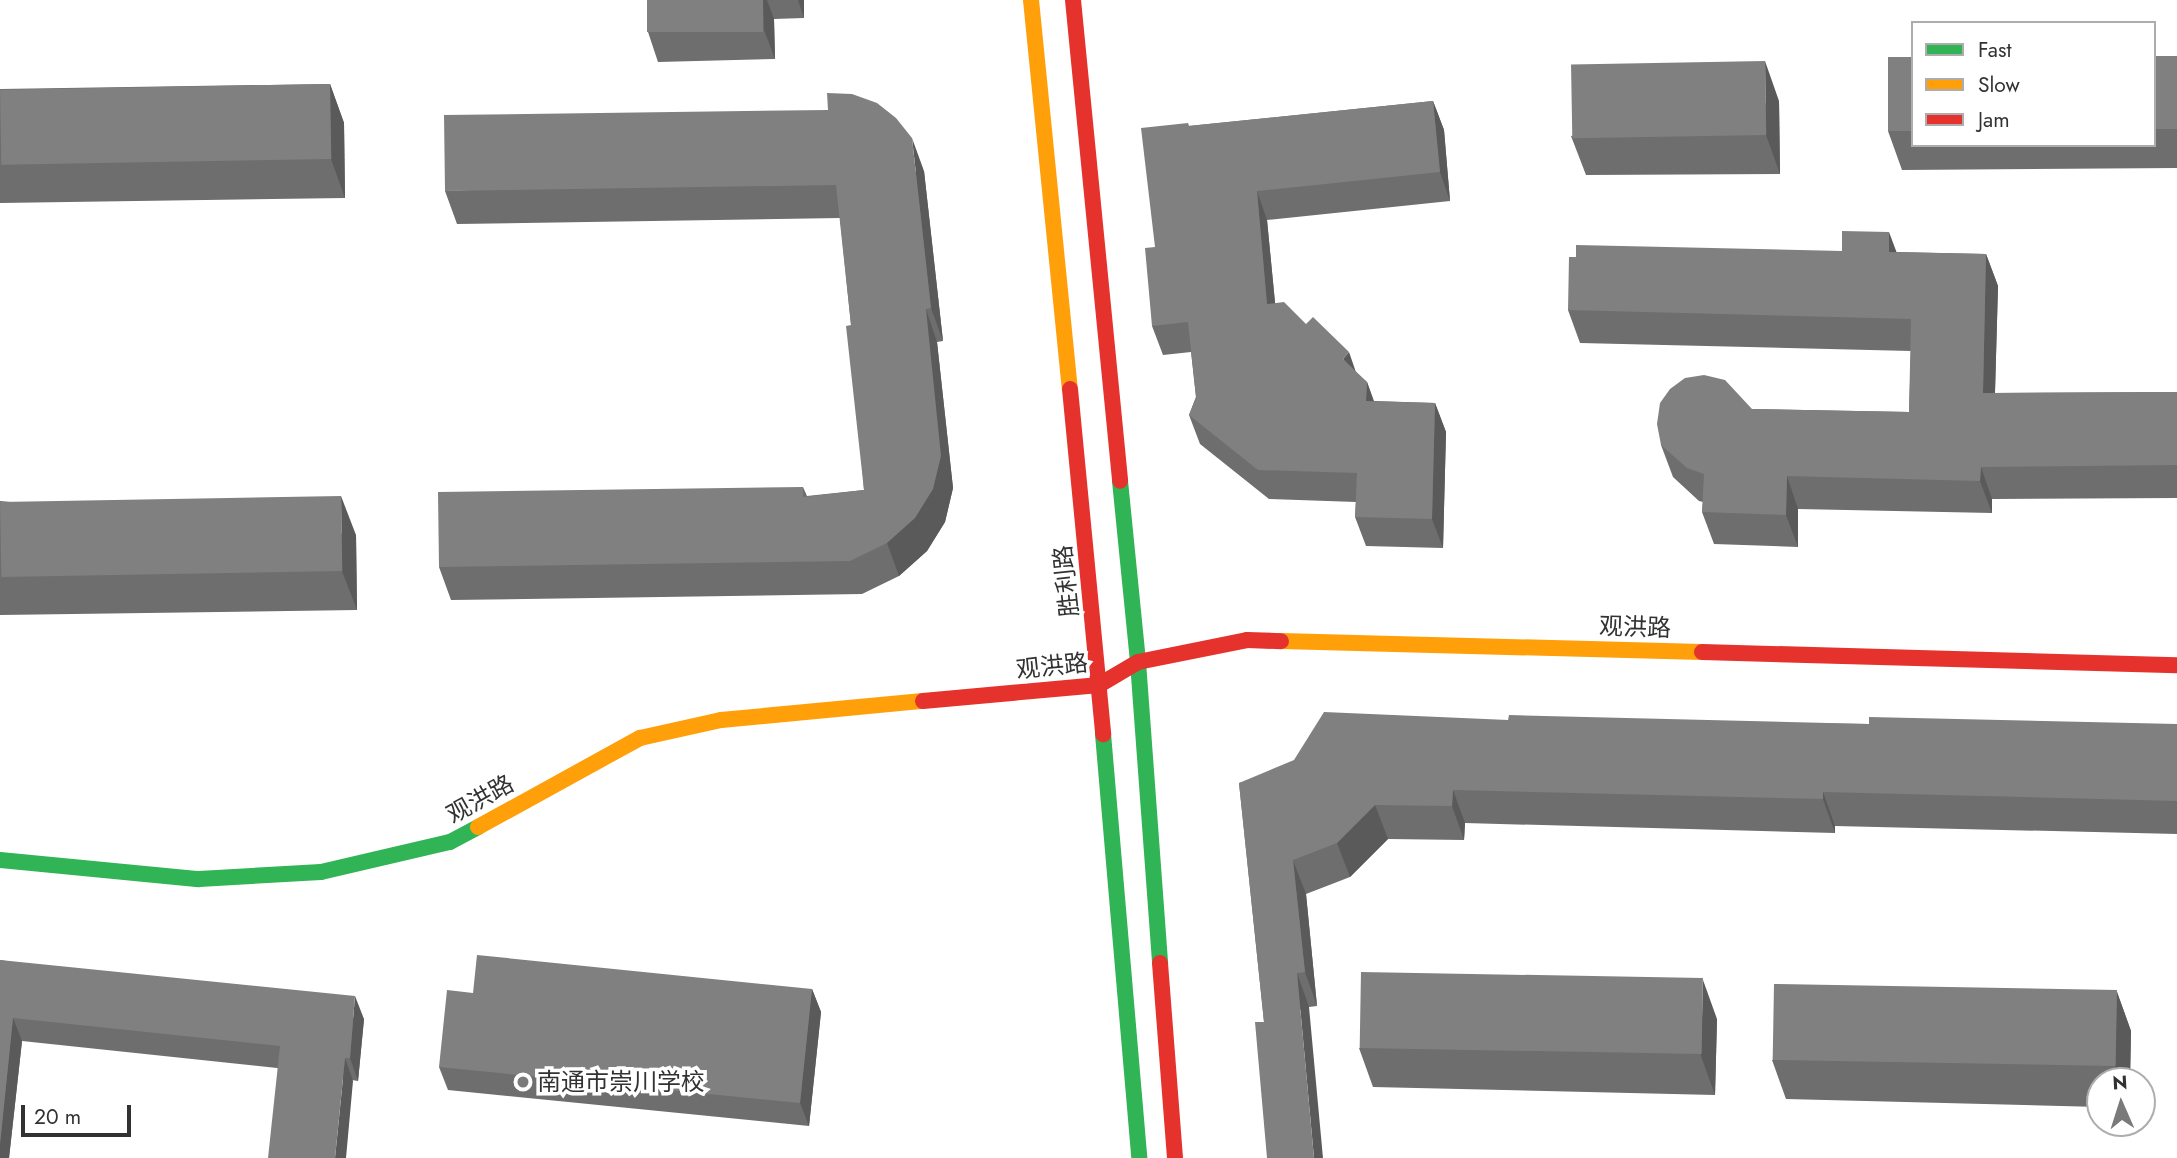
<!DOCTYPE html>
<meta charset="utf-8">
<style>
body{margin:0}
#map{position:relative;width:2177px;height:1158px;overflow:hidden;background:#fff;font-family:Jost,"Noto Sans SC",sans-serif}
div>[style]{position:absolute}
[style*='--x']{left:calc(var(--x)*1px);top:calc(var(--y)*1px);width:calc(var(--w)*1px);rotate:calc(var(--a)*1deg)}
.fast>*{height:16px;margin:-8px;padding:0 8px;transform-origin:8px;border-radius:8px;background:#30b455}
.slow>*{height:16px;margin:-8px;padding:0 8px;transform-origin:8px;border-radius:8px;background:#ff9f0a}
.jam>*{height:16px;margin:-8px;padding:0 8px;transform-origin:8px;border-radius:8px;background:#e5322d}
.wall>*{inset:0;background:#6e6e6e}
.shaded-wall>*{inset:0;background:#5a5a5a}
.building>*{inset:0;background:#808080;transform-origin:0 0}
.dots>*{width:19px;height:19px;translate:-50% -50%;box-sizing:border-box;border:4px solid #fff;border-radius:50%}
span{translate:-50% -50%;white-space:nowrap;text-align:center;line-height:1.15;-webkit-text-stroke:7px #fff;paint-order:stroke}
.street-label{font-size:24px;color:#323232}
.poi-label{font-size:24px;color:#323232}
.left{translate:0 -50%;text-align:left}
.legend{position:absolute;left:1911px;top:21px;width:245px;height:126px;box-sizing:border-box;background:#fff;border:2px solid #adadad;margin:0;padding:9px 12px;list-style:none;font-size:21px;color:#323232}
.legend li{display:flex;align-items:center;gap:14px;height:35px}
.legend b{width:35px;border:2px solid #adadad}
.north{position:absolute;left:2086px;top:1067px;width:70px;height:70px;box-sizing:border-box;background:#fff;border:2px solid #adadad;border-radius:50%;rotate:357deg;font-size:19px;font-weight:700;line-height:28px;text-align:center;color:#323232}
.north::after{content:'';display:block;margin:auto;width:24px;height:32px;background:#7a7a7a;clip-path:polygon(50% 0,100% 100%,50% 72%,0 100%)}
.scale{position:absolute;left:21px;top:1105px;width:110px;height:32px;box-sizing:border-box;border:4px solid #323232;border-top:0;padding-left:9px;font-size:21px;line-height:24px;white-space:nowrap;color:#323232;-webkit-text-stroke:5px #fff;paint-order:stroke}
</style>
<div id="map">
<div class="fast">
<div style="--x:1120;--y:481;--w:182;--a:84.3"></div>
<div style="--x:1138;--y:662;--w:302;--a:85.8"></div>
<div style="--x:1103;--y:734;--w:426;--a:85.1"></div>
<div style="--x:0;--y:860;--w:200;--a:5.5"></div>
<div style="--x:199;--y:879;--w:122;--a:-3.3"></div>
<div style="--x:321;--y:872;--w:132;--a:-13.1"></div>
<div style="--x:450;--y:842;--w:32;--a:-28"></div>
</div>
<div class="slow">
<div style="--x:1031;--y:0;--w:391;--a:84.3"></div>
<div style="--x:1281;--y:641;--w:421;--a:1.5"></div>
<div style="--x:478;--y:827;--w:185;--a:-28.8"></div>
<div style="--x:640;--y:738;--w:83;--a:-12.5"></div>
<div style="--x:721;--y:720;--w:203;--a:-5.4"></div>
</div>
<div class="jam">
<div style="--x:1073;--y:0;--w:483;--a:84.4"></div>
<div style="--x:1070;--y:389;--w:347;--a:84.5"></div>
<div style="--x:1702;--y:652;--w:475;--a:1.6"></div>
<div style="--x:923;--y:701;--w:177;--a:-5.2"></div>
<div style="--x:1099;--y:685;--w:45;--a:-30.5"></div>
<div style="--x:1138;--y:662;--w:111;--a:-11.4"></div>
<div style="--x:1247;--y:640;--w:34;--a:2"></div>
<div style="--x:1160;--y:963;--w:196;--a:85.6"></div>
</div>
<div class="wall">
<div style="clip-path:polygon(647px 0,804px 0,804px 18px,774px 19px,775px 59px,658px 62px,648px 32px)"></div>
<div style="clip-path:polygon(2154px 56px,2177px 56px,2177px 168px,1902px 170px,1888px 131px,1913px 57px,1913px 145px,2154px 145px)"></div>
<div style="clip-path:polygon(330px 84px,344px 123px,345px 198px,0 203px,0 89px)"></div>
<div style="clip-path:polygon(1433px 101px,1444px 130px,1450px 201px,1267px 220px,1275px 303px,1367px 382px,1374px 401px,1435px 403px,1446px 432px,1443px 548px,1366px 546px,1355px 517px,1356px 502px,1269px 499px,1200px 444px,1189px 415px,1196px 397px,1191px 352px,1163px 355px,1152px 326px,1188px 123px,1189px 126px)"></div>
<div style="clip-path:polygon(1779px 101px,1780px 174px,1586px 175px,1571px 136px)"></div>
<div style="clip-path:polygon(924px 171px,943px 341px,937px 342px,953px 488px,945px 522px,927px 551px,899px 576px,862px 594px,451px 600px,439px 567px,803px 487px,807px 496px,864px 490px,851px 325px,840px 218px,457px 224px,445px 191px)"></div>
<div style="clip-path:polygon(1897px 252px,1986px 254px,1998px 286px,1995px 393px,2177px 392px,2177px 498px,1992px 499px,1992px 513px,1798px 509px,1798px 547px,1714px 544px,1702px 512px,1703px 502px,1699px 501px,1673px 477px,1661px 445px,1752px 409px,1909px 412px,1911px 351px,1580px 343px,1568px 310px)"></div>
<div style="clip-path:polygon(0 501px,356px 535px,357px 610px,0 615px)"></div>
<div style="clip-path:polygon(1508px 720px,1869px 724px,2177px 724px,2177px 834px,1835px 826px,1835px 833px,1465px 823px,1464px 840px,1388px 839px,1350px 877px,1306px 894px,1317px 1006px,1309px 1007px,1264px 1022px,1239px 783px)"></div>
<div style="clip-path:polygon(0 960px,364px 1019px,358px 1081px,277px 1068px,22px 1041px,9px 1158px,0 1158px)"></div>
<div style="clip-path:polygon(812px 989px,821px 1012px,809px 1126px,448px 1090px,439px 1067px)"></div>
<div style="clip-path:polygon(2117px 992px,2131px 1031px,2130px 1081px,2100px 1081px,2100px 1107px,1786px 1099px,1772px 1060px)"></div>
<div style="clip-path:polygon(1717px 1019px,1715px 1095px,1373px 1087px,1359px 1048px)"></div>
</div>
<div class="shaded-wall">
<div style="clip-path:polygon(763px 0,767px 0,774px 19px,775px 59px,764px 30px)"></div>
<div style="clip-path:polygon(798px 0,804px 0,804px 18px)"></div>
<div style="clip-path:polygon(1765px 61px,1779px 101px,1780px 174px,1766px 135px)"></div>
<div style="clip-path:polygon(330px 84px,344px 123px,345px 198px,331px 159px)"></div>
<div style="clip-path:polygon(1433px 101px,1444px 130px,1450px 201px,1440px 172px)"></div>
<div style="clip-path:polygon(912px 138px,924px 171px,943px 341px,931px 308px)"></div>
<div style="clip-path:polygon(1257px 191px,1267px 220px,1278px 333px,1267px 304px)"></div>
<div style="clip-path:polygon(1889px 232px,1901px 264px,1889px 252px)"></div>
<div style="clip-path:polygon(1986px 254px,1998px 286px,1994px 426px,1983px 393px)"></div>
<div style="clip-path:polygon(926px 309px,937px 342px,953px 488px,945px 522px,927px 551px,899px 576px,887px 543px)"></div>
<div style="clip-path:polygon(1349px 352px,1359px 381px,1343px 359px)"></div>
<div style="clip-path:polygon(1367px 382px,1377px 411px,1366px 401px)"></div>
<div style="clip-path:polygon(1435px 403px,1446px 432px,1443px 548px,1432px 519px)"></div>
<div style="clip-path:polygon(1981px 467px,1992px 499px,1992px 513px,1980px 481px)"></div>
<div style="clip-path:polygon(1787px 476px,1798px 509px,1798px 547px,1786px 515px)"></div>
<div style="clip-path:polygon(341px 496px,356px 535px,357px 610px,342px 571px)"></div>
<div style="clip-path:polygon(1453px 790px,1465px 823px,1464px 840px,1452px 806px)"></div>
<div style="clip-path:polygon(1823px 792px,1835px 826px,1835px 833px,1823px 799px)"></div>
<div style="clip-path:polygon(1375px 805px,1388px 839px,1350px 877px,1337px 843px)"></div>
<div style="clip-path:polygon(1293px 860px,1306px 894px,1317px 1006px,1305px 972px)"></div>
<div style="clip-path:polygon(1297px 973px,1309px 1007px,1323px 1158px,1314px 1158px)"></div>
<div style="clip-path:polygon(1703px 980px,1717px 1019px,1715px 1095px,1701px 1056px)"></div>
<div style="clip-path:polygon(812px 989px,821px 1012px,809px 1126px,800px 1103px)"></div>
<div style="clip-path:polygon(2117px 992px,2131px 1031px,2130px 1081px,2119px 1081px,2115px 1068px)"></div>
<div style="clip-path:polygon(355px 996px,364px 1019px,358px 1081px,350px 1058px)"></div>
<div style="clip-path:polygon(13px 1018px,22px 1041px,9px 1158px,0 1158px,0 1144px)"></div>
<div style="clip-path:polygon(345px 1058px,353px 1081px,346px 1158px,335px 1158px)"></div>
</div>
<div class="building">
<div style="left:647px;top:0;width:116px;height:32px"></div>
<div style="left:2154px;top:56px;width:23px;height:73px"></div>
<div style="left:1888px;top:57px;width:25px;height:74px"></div>
<div style="left:1765px;top:61px;width:74px;height:194px;rotate:89deg"></div>
<div style="left:330px;top:84px;width:75px;height:330px;rotate:89deg"></div>
<div style="clip-path:polygon(827px 93px,852px 94px,877px 103px,896px 118px,912px 138px,931px 308px,926px 309px,941px 456px,933px 489px,915px 518px,887px 543px,850px 561px,439px 567px,438px 492px,803px 487px,803px 497px,864px 490px,846px 326px,851px 325px,836px 185px,445px 191px,444px 115px,828px 110px)"></div>
<div style="clip-path:polygon(1433px 101px,1440px 172px,1257px 191px,1267px 304px,1284px 302px,1306px 324px,1313px 317px,1349px 352px,1343px 359px,1367px 382px,1366px 401px,1435px 403px,1432px 519px,1355px 517px,1357px 473px,1258px 470px,1189px 415px,1196px 397px,1188px 322px,1152px 326px,1145px 248px,1155px 247px,1141px 128px,1188px 123px,1188px 126px)"></div>
<div style="clip-path:polygon(1842px 231px,1889px 232px,1889px 252px,1986px 254px,1983px 393px,2177px 392px,2177px 465px,1981px 467px,1980px 481px,1787px 476px,1786px 515px,1702px 512px,1704px 474px,1687px 468px,1661px 445px,1657px 424px,1660px 403px,1670px 389px,1685px 378px,1704px 375px,1725px 380px,1752px 409px,1909px 412px,1911px 319px,1568px 310px,1569px 257px,1576px 257px,1576px 245px,1842px 251px)"></div>
<div style="left:341px;top:496px;width:75px;height:341px;rotate:89deg"></div>
<div style="clip-path:polygon(1324px 712px,1508px 720px,1509px 715px,1869px 724px,1869px 717px,2177px 724px,2177px 801px,1823px 792px,1823px 799px,1453px 790px,1452px 806px,1375px 805px,1337px 843px,1293px 860px,1305px 972px,1297px 973px,1314px 1158px,1267px 1158px,1255px 1022px,1264px 1022px,1239px 783px,1294px 760px)"></div>
<div style="clip-path:polygon(477px 955px,812px 989px,800px 1103px,439px 1067px,447px 990px,473px 993px)"></div>
<div style="clip-path:polygon(0 960px,355px 996px,350px 1058px,345px 1058px,335px 1158px,268px 1158px,280px 1046px,13px 1018px,0 1144px)"></div>
<div style="left:1361px;top:972px;width:342px;height:76px;rotate:1deg"></div>
<div style="left:1774px;top:984px;width:343px;height:76px;rotate:1deg"></div>
</div>
<div class="dots">
<div style="left:523px;top:1082px;background:#7a7a7a"></div>
</div>
<div class="street-label">
<span style="left:1066px;top:581px;rotate:-96deg">胜利路</span>
<span style="left:1635px;top:627px;rotate:2deg">观洪路</span>
<span style="left:1052px;top:666px;rotate:-6deg">观洪路</span>
<span style="left:480px;top:799px;rotate:-29deg">观洪路</span>
</div>
<div class="poi-label">
<span class="left" style="left:537px;top:1082px">南通市崇川学校</span>
</div>
<ul class="legend">
<li><b style="height:9px;background:#30b455"></b>Fast</li>
<li><b style="height:9px;background:#ff9f0a"></b>Slow</li>
<li><b style="height:9px;background:#e5322d"></b>Jam</li>
</ul>
<div class="north">N</div>
<div class="scale">20 m</div>
</div>
